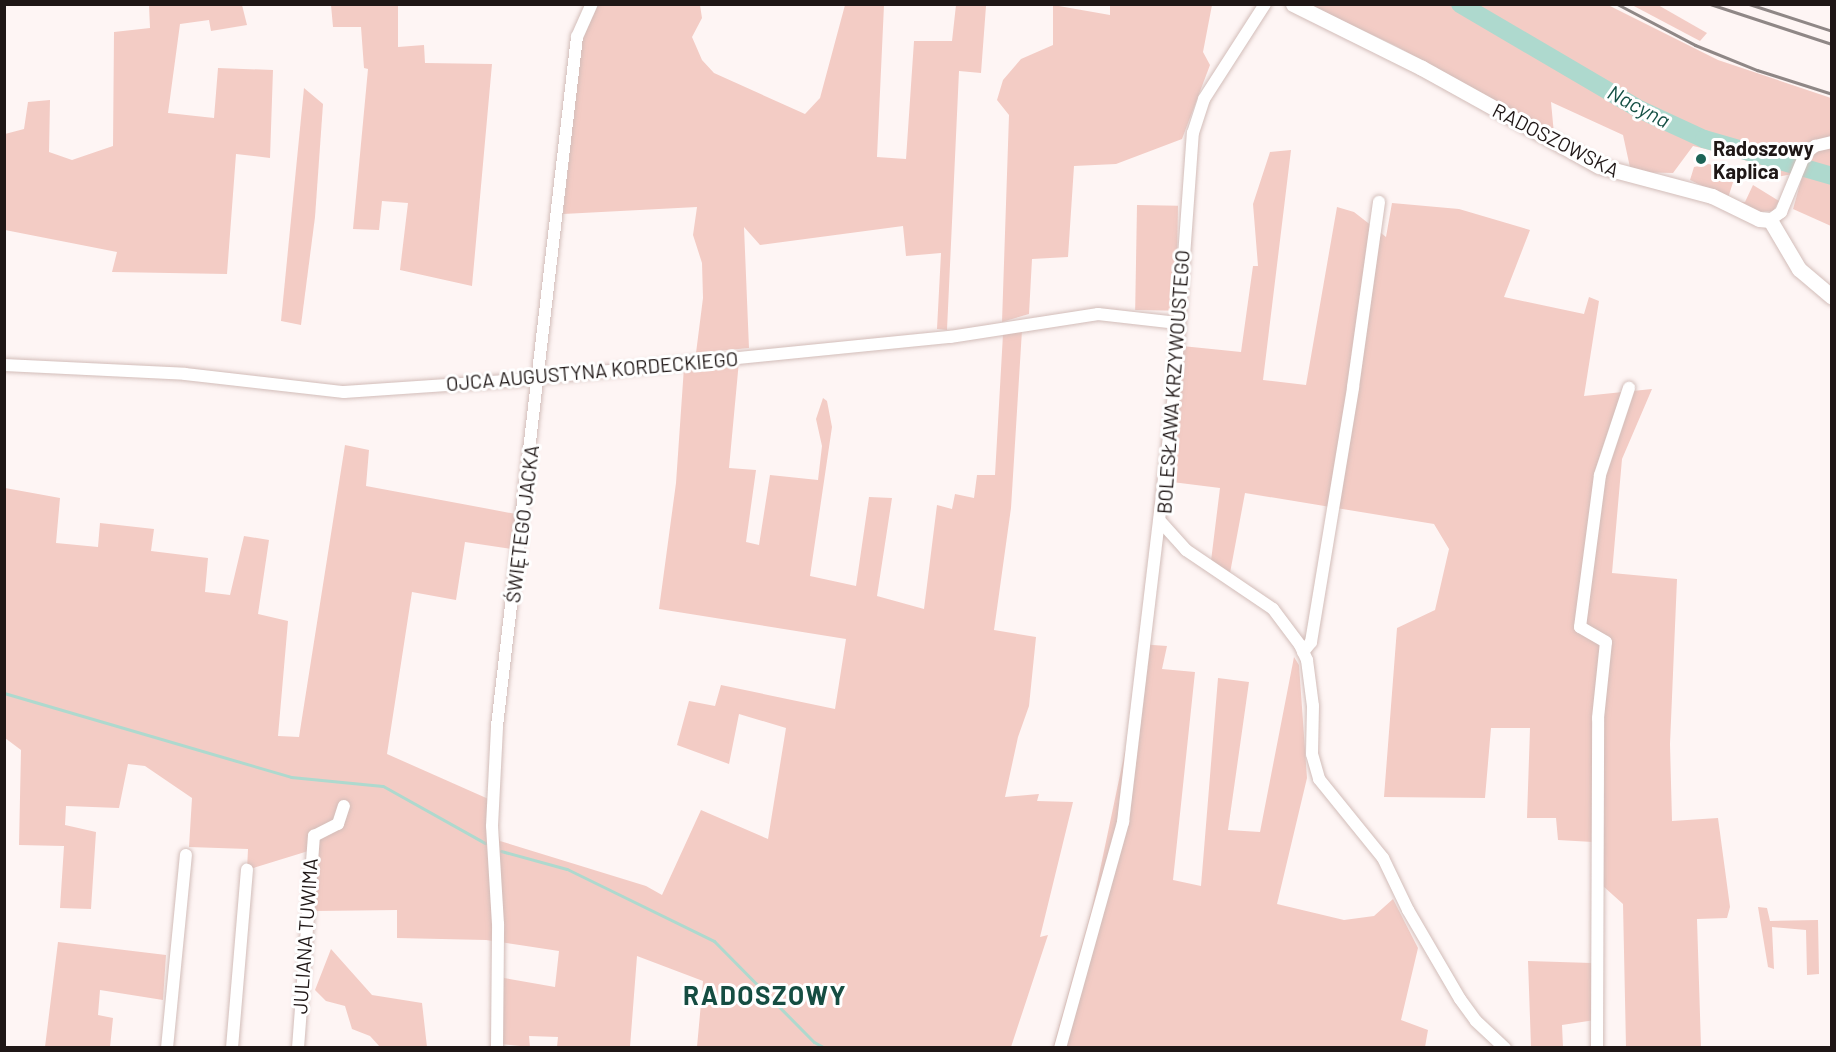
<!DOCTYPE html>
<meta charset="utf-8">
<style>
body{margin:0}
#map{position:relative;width:1836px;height:1052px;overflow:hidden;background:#fef5f4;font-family:Barlow,sans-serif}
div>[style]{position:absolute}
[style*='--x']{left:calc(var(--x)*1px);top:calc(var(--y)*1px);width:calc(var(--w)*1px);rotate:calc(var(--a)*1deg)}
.green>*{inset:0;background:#f3ccc5;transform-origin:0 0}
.stream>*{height:3px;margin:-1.5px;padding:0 1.5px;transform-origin:1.5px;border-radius:1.5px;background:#aed9ce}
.river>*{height:18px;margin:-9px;padding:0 9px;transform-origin:9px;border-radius:9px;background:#aed9ce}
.roads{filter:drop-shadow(0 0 2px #d2bdb9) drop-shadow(0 0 2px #d2bdb9)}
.minor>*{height:12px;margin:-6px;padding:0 6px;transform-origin:6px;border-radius:6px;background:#fff}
.tertiary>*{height:15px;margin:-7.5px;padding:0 7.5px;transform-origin:7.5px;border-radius:7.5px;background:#fff}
.rail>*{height:3px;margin:-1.5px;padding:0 1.5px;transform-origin:1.5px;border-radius:1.5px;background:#8f8786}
.dots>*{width:16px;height:16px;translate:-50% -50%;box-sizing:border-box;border:3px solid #fff;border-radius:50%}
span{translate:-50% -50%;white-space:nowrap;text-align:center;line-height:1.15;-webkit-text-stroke:6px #fff;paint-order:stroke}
.street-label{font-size:20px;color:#1f1716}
.poi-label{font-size:20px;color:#1f1716;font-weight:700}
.left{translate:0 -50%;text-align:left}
.water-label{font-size:21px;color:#155045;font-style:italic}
.district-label{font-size:26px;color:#154d42;font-weight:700;letter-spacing:1.5px}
.frame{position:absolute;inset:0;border:6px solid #1f1716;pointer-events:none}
</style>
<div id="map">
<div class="green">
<div style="clip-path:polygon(149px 5px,242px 5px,247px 25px,211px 31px,209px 20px,180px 24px,168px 113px,214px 118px,218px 68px,273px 70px,270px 158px,236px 154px,227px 274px,112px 272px,117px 252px,5px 230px,5px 134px,24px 129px,28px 102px,50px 100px,49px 152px,72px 160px,113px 146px,114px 32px,150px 28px)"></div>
<div style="clip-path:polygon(331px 5px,398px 5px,398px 47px,424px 45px,425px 63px,492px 64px,472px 286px,400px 270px,408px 203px,382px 201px,379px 230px,353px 229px,368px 69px,364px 68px,361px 27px,333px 27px)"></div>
<div style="clip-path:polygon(598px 5px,700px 5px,702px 18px,692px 37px,702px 60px,714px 73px,805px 114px,820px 98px,845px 5px,884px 5px,877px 157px,906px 159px,914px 41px,952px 41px,956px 5px,1002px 5px,986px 6px,981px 73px,959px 71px,947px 330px,937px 329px,941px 253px,906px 256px,903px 226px,760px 245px,744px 227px,749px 348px,696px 353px,703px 298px,702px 263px,693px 235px,697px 207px,563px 214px,582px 39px)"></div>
<div style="clip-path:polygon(1053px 5px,1110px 15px,1110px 5px,1212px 5px,1203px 52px,1210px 65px,1182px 139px,1116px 164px,1074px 166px,1068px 257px,1032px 259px,1029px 314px,1002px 322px,1009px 115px,997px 100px,1003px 80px,1021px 59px,1053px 45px)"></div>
<div style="clip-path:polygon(1309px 5px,1453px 5px,1636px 112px,1703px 140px,1795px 167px,1793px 174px,1776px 177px,1739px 157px,1693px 146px,1673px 173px,1631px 172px,1623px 135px,1551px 102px,1554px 134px,1396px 46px)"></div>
<div style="clip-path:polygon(1466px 5px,1608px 5px,1718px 60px,1831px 98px,1831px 142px,1803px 144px,1794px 160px,1705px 137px)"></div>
<div style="clip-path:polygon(1632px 5px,1658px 5px,1707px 33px,1700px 41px)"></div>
<div style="clip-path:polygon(304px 88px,323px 104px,315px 217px,301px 325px,281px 321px)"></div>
<div style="clip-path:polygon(1821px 146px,1831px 147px,1831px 171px,1807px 164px)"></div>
<div style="clip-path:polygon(1291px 150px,1263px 380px,1306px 385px,1337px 207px,1354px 212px,1386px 237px,1392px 203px,1459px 209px,1530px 230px,1504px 297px,1584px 314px,1589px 297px,1599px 301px,1584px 396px,1652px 389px,1622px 459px,1612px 573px,1677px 579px,1670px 744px,1672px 821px,1718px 818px,1730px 907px,1727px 918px,1697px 919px,1701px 1047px,1626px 1047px,1623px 904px,1603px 886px,1593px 842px,1558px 840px,1556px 818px,1527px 818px,1530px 728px,1491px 728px,1485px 798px,1384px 797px,1397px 628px,1435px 610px,1449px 549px,1434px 524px,1245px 493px,1230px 573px,1211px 561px,1220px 488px,1172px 482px,1182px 346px,1241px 352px,1253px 266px,1258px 266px,1253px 204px,1270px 152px)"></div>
<div style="clip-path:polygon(1709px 164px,1743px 175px,1741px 178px,1735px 176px,1728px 198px,1690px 180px,1694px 167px)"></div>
<div style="clip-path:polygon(1804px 170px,1831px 178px,1831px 226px,1793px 209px)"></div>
<div style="clip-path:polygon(1753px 185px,1779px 201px,1773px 211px,1755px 212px,1738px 202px,1745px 202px)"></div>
<div style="left:1137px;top:205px;width:41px;height:105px;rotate:1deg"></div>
<div style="clip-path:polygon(1022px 330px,1011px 508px,994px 630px,1036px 637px,1029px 706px,1018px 737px,1005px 797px,1039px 794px,1037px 801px,1073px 802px,1040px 937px,1048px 935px,1011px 1047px,697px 1047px,703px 981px,637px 956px,630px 1047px,557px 1047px,558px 1037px,529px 1036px,530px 1047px,501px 1044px,498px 977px,555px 987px,559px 951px,486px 940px,397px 938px,397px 910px,315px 911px,318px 848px,247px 870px,248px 849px,189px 847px,192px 798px,145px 766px,128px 764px,119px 808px,66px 806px,65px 825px,96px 832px,91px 909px,60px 908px,64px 846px,19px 845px,21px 750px,5px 738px,5px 488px,60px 498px,56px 543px,98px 547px,100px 523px,154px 529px,151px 551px,208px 558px,205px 592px,230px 595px,244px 536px,269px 540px,258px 614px,288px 621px,278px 736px,299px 737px,345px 445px,369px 450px,366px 486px,516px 514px,511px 549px,465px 542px,456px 600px,412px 592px,387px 754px,493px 801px,500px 841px,646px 886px,662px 895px,701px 810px,768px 839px,786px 728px,739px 714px,729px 764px,677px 745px,689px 701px,715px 706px,721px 685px,835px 709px,846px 639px,659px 609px,676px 483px,684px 367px,739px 361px,729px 468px,756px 470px,746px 542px,759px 545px,770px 475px,818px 480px,822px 446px,816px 419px,823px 398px,827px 401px,832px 427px,810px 576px,856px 586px,869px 497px,892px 498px,877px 596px,924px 609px,937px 505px,952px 509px,955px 494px,974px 498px,977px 475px,995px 475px,1003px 334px)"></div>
<div style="clip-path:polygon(1139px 644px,1167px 646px,1162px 669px,1195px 672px,1173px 880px,1201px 886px,1218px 678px,1249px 682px,1228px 830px,1260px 832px,1294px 657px,1299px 665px,1307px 778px,1277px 904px,1344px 920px,1374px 916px,1393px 899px,1418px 948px,1401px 1020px,1428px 1030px,1425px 1047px,1053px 1048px,1092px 908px,1128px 737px)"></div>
<div style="clip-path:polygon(1758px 907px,1767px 908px,1770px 921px,1818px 920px,1819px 974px,1807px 975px,1806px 930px,1772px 927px,1774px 969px,1768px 967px)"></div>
<div style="clip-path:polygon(58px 942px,166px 955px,163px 1000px,100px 990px,98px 1015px,113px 1018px,110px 1047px,45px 1047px)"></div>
<div style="clip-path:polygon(331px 949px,372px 995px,422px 1003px,427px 1047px,380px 1047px,370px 1036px,352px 1029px,345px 1006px,326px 1001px,315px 990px)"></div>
<div style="clip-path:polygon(1528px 961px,1592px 963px,1595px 1020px,1562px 1025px,1563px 1047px,1531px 1047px)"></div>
</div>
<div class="stream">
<div style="--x:4;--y:693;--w:299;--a:16.3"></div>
<div style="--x:291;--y:777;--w:92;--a:5.6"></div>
<div style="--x:383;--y:786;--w:117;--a:29.2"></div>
<div style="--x:501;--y:851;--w:68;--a:15.3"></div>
<div style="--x:567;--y:869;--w:164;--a:26.1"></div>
<div style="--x:714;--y:941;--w:142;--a:45.3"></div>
<div style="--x:814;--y:1042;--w:13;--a:29"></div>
</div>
<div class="river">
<div style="--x:1460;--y:4;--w:210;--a:30.4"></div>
<div style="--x:1641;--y:110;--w:69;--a:24.7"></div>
<div style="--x:1704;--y:139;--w:133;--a:16.1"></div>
</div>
<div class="roads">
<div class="minor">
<div style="--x:1770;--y:220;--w:14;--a:-36"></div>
<div style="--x:1781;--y:212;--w:63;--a:-67.5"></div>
<div style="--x:1805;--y:154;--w:13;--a:-39"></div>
<div style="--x:1815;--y:146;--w:17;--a:-13"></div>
<div style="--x:4;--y:365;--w:181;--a:2.8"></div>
<div style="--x:185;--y:374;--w:160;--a:6.5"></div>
<div style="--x:344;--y:392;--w:174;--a:-3.9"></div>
<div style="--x:518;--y:380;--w:434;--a:-5.7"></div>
<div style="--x:950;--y:337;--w:150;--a:-8.8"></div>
<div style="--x:1098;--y:314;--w:80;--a:6.5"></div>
<div style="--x:1160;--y:521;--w:39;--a:48"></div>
<div style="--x:1186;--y:550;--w:105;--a:34.1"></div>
<div style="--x:1273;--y:609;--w:45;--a:53.1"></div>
<div style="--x:1300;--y:645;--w:17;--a:65"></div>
<div style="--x:1307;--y:660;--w:46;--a:82.6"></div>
<div style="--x:1313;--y:706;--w:48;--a:91.2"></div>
<div style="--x:1312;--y:754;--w:26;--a:74"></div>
<div style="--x:1319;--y:779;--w:102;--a:51"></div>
<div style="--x:1383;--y:858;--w:58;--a:64.3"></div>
<div style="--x:1408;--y:910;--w:103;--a:59.7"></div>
<div style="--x:1460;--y:999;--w:27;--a:54"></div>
<div style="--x:1476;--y:1021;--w:40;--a:43"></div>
<div style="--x:1303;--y:652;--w:13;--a:-51"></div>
<div style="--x:1311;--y:642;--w:258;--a:-80.6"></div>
<div style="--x:1353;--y:387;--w:187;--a:-82"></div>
<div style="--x:167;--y:1048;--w:194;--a:-84.4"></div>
<div style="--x:232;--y:1048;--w:179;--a:-85.2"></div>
<div style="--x:298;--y:1048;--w:213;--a:-85.7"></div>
<div style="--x:314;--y:836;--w:27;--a:-27"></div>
<div style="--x:338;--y:824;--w:19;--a:-72"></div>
<div style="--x:497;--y:1048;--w:124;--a:-89.5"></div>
<div style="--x:498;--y:924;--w:98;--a:-93.5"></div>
<div style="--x:492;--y:826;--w:100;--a:-87.1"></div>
<div style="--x:497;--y:726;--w:694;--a:-83.38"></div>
<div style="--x:577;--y:37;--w:36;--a:-66"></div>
<div style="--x:1060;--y:1048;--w:235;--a:-74.4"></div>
<div style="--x:1123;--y:822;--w:429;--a:-83.2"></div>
<div style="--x:1174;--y:396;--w:264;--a:-85.9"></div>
<div style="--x:1193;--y:133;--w:36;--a:-72"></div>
<div style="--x:1204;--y:99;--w:113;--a:-57.3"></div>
<div style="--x:1597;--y:1048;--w:330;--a:-89.8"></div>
<div style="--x:1598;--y:718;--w:76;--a:-84"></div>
<div style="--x:1606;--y:642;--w:30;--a:-150"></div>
<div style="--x:1580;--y:627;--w:153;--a:-82.5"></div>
<div style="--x:1600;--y:475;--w:92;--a:-71.6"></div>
</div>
<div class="tertiary">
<div style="--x:1293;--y:4;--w:144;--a:26.4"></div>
<div style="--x:1422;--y:68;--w:202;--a:29"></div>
<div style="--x:1599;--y:166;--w:117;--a:14.9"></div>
<div style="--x:1712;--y:196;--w:52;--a:26.1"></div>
<div style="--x:1759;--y:219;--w:11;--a:5"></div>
<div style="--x:1770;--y:220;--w:57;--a:59.4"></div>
<div style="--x:1799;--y:269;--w:43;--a:40.3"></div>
</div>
</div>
<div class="rail">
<div style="--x:1617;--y:4;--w:88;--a:27.7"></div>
<div style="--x:1695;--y:45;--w:67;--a:22"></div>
<div style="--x:1757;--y:70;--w:79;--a:17.7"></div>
<div style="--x:1710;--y:4;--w:128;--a:18.2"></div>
<div style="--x:1749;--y:4;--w:87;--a:18"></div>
</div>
<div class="dots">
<div style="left:1701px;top:159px;background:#1d6356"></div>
</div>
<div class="street-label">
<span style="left:1556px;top:140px;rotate:27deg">RADOSZOWSKA</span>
<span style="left:592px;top:371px;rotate:-5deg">OJCA AUGUSTYNA KORDECKIEGO</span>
<span style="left:1173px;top:382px;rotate:-86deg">BOLESŁAWA KRZYWOUSTEGO</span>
<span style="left:522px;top:524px;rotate:-83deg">ŚWIĘTEGO JACKA</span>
<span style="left:305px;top:936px;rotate:-86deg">JULIANA TUWIMA</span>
</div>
<div class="poi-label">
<span class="left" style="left:1713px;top:160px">Radoszowy<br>Kaplica</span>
</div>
<div class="water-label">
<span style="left:1639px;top:106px;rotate:28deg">Nacyna</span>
</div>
<div class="district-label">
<span style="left:765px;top:995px">RADOSZOWY</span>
</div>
<div class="frame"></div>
</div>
